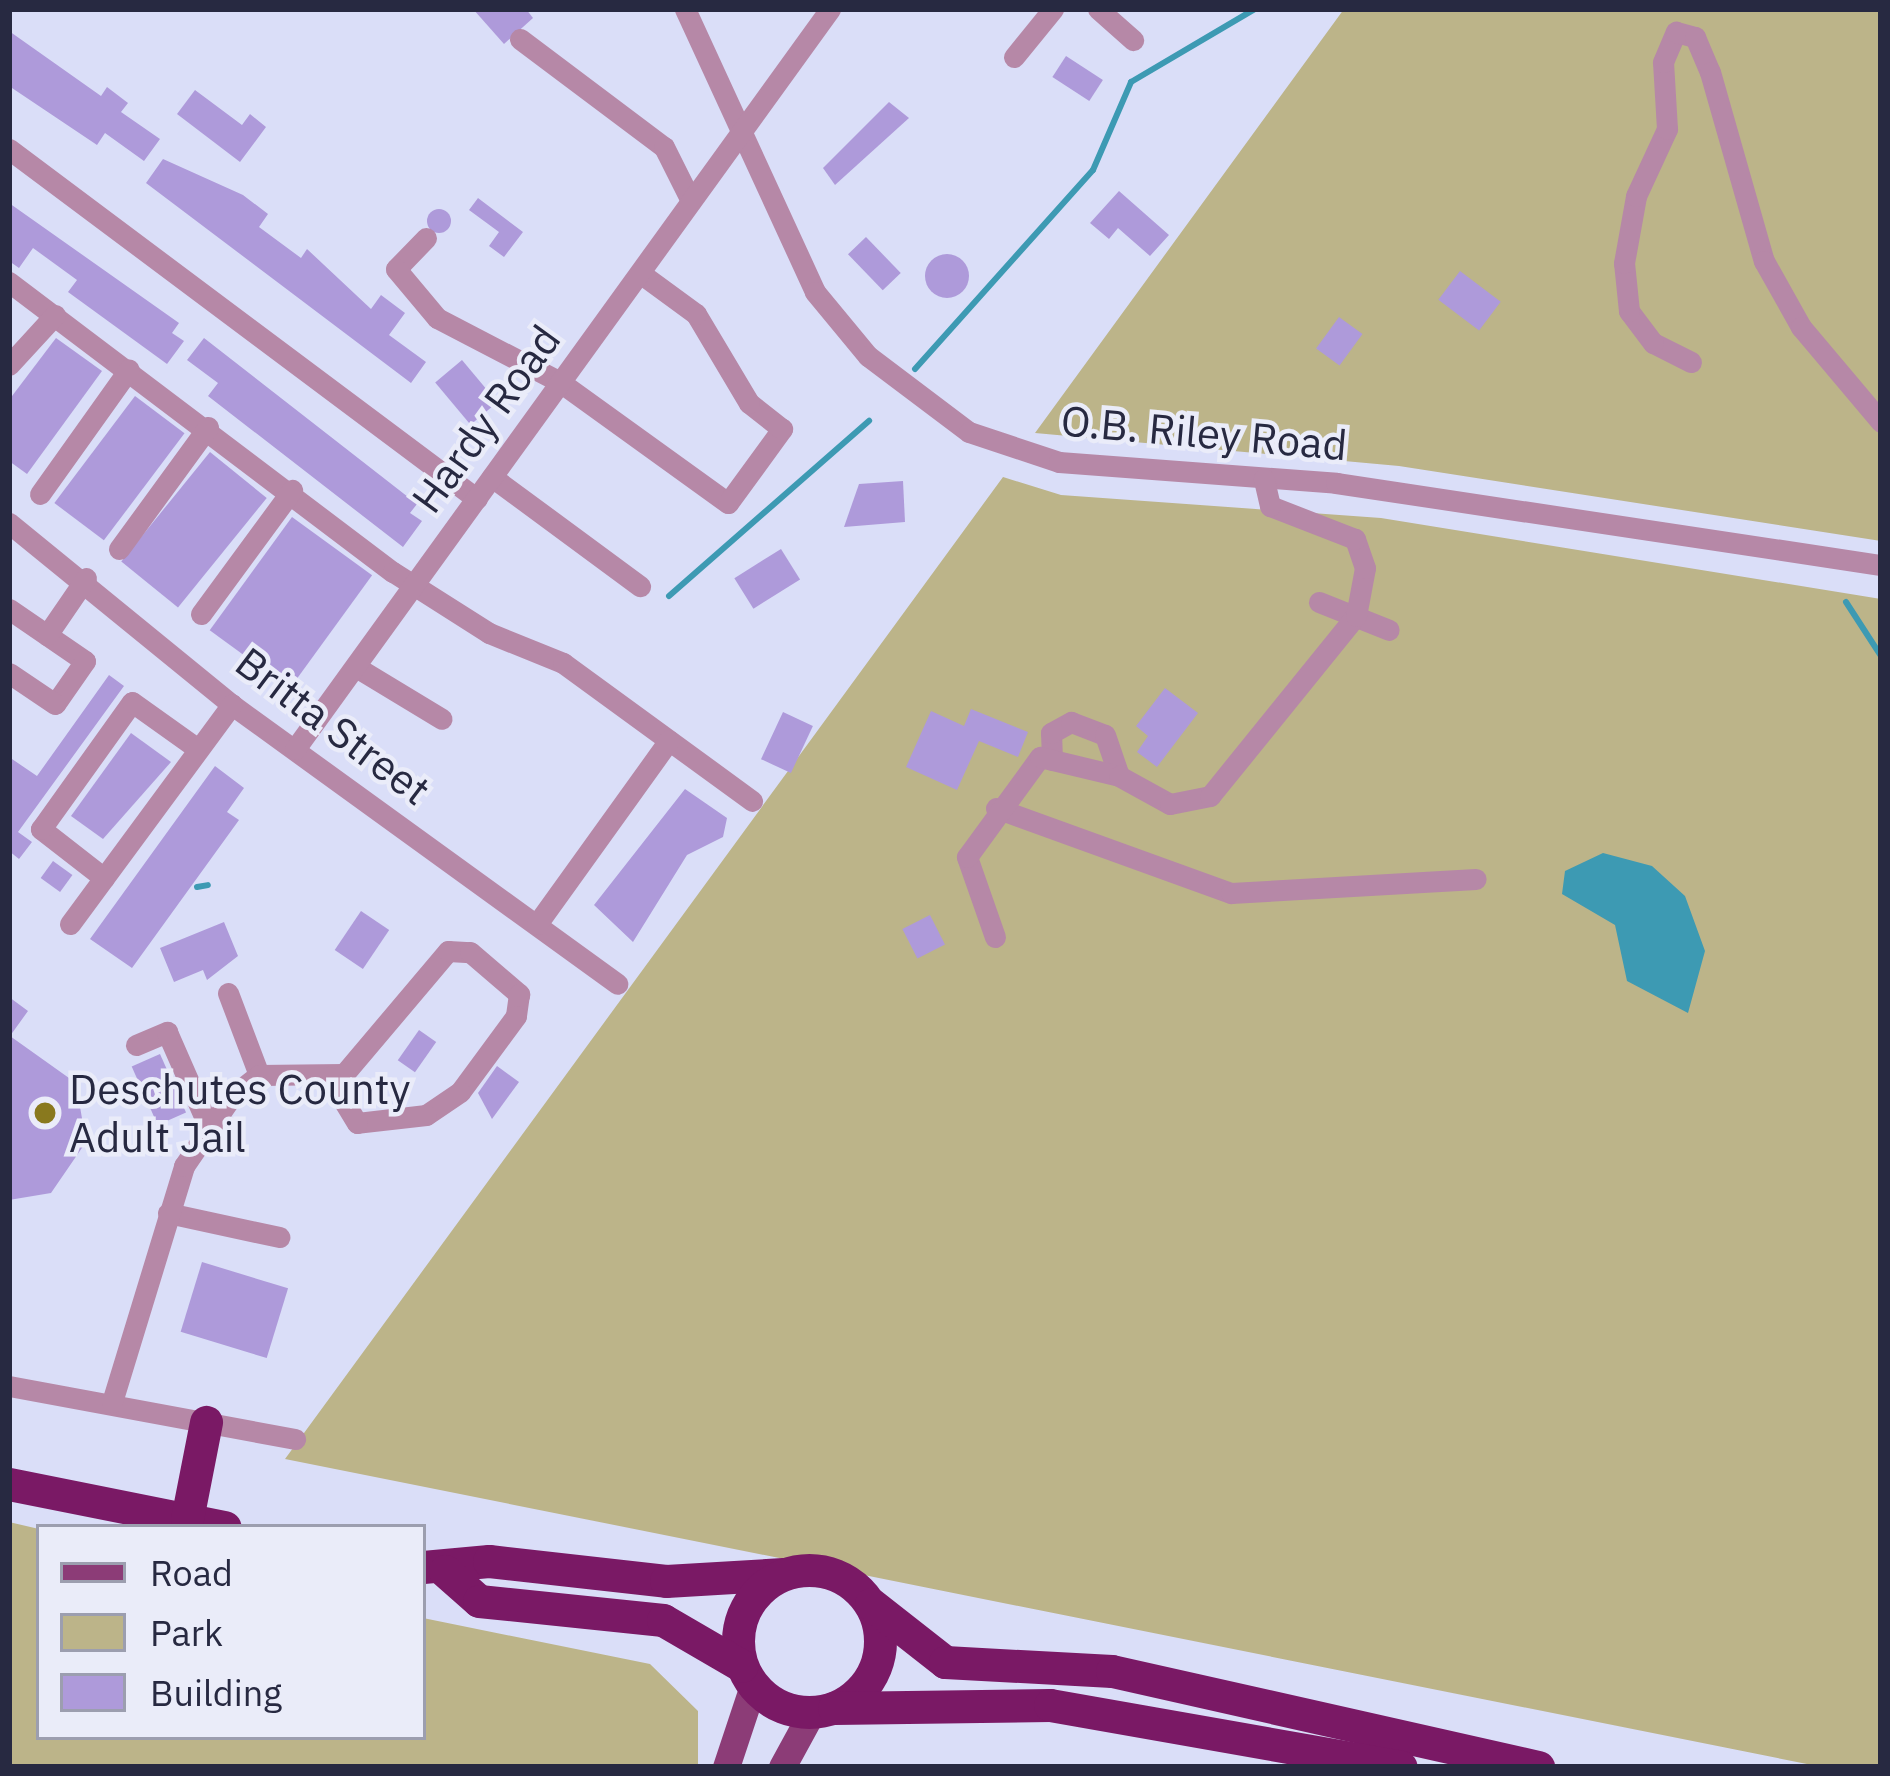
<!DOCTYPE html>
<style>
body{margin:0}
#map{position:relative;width:1890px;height:1776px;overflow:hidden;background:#dadef8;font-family:"IBM Plex Sans",sans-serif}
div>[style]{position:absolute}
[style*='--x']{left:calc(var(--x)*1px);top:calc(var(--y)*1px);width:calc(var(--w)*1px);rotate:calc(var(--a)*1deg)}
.green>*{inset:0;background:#bcb489}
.water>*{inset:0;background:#3d9ab3}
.stream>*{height:6px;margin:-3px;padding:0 3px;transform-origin:3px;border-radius:3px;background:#3d9ab3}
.building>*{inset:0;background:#ae9ada;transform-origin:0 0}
.round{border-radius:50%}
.minor>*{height:21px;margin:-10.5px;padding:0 10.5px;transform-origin:10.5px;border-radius:10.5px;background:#b688a7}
.major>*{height:27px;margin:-13.5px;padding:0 13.5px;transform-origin:13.5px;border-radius:13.5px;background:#8c3c77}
.highway>*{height:33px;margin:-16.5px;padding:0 16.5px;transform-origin:16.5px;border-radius:16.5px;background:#7a1965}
.highway>.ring{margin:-16.5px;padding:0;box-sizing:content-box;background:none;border:33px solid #7a1965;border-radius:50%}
.dots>*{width:33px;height:33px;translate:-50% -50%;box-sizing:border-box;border:6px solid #eaecf9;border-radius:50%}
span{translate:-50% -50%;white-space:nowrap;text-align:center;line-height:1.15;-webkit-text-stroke:9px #eaecf9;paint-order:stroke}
.street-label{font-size:42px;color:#272941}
.poi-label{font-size:42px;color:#272941}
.left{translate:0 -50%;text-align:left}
.frame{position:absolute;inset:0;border:12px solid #272941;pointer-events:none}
.legend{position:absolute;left:36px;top:1524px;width:390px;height:216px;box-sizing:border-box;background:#eaecf9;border:3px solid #9c9eaf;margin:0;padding:15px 21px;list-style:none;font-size:36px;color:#272941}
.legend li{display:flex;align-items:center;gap:24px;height:60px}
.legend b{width:60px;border:3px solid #9c9eaf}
</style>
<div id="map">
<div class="green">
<div style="clip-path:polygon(1344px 9px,1881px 9px,1881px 541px,1399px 466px,1035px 433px)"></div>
<div style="clip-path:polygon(1003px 477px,1061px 495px,1381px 518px,1881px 599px,1881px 1767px,1822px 1767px,285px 1459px)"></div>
<div style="clip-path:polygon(9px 1522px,39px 1529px,39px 1737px,423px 1737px,423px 1618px,650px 1664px,698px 1711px,698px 1767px,9px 1767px)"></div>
</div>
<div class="water">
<div style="clip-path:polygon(1603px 853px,1652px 866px,1685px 896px,1705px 951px,1688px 1013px,1627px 981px,1615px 925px,1562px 894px,1565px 871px)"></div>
</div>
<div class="stream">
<div style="--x:915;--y:369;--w:267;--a:-48.2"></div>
<div style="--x:1093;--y:170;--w:96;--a:-66.6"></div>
<div style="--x:1131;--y:82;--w:144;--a:-30.5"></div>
<div style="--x:669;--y:596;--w:266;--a:-41.2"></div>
<div style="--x:1846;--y:602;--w:64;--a:57.1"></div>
<div style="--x:197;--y:887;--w:11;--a:-10"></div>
</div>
<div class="building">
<div style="clip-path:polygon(473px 9px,526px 9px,533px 18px,504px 44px)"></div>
<div style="clip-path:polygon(9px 31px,101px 96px,107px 87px,128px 103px,121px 112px,160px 139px,144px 161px,105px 133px,97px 145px,9px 86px)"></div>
<div style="left:1066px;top:56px;width:44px;height:25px;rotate:33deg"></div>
<div style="clip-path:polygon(195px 90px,242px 125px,250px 114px,266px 127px,240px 162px,177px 114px)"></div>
<div style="clip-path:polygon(889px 102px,909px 118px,835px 185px,823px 168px)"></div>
<div style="clip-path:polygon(163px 159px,243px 195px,268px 214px,259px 227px,301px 258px,307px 249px,371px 309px,381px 295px,405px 313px,389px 335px,426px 362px,411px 383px,146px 183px)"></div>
<div style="clip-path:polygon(1119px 191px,1169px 235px,1150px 256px,1118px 228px,1109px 239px,1090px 223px)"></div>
<div style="clip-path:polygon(478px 198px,523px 232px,504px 257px,489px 246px,499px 232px,469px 210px)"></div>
<div style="clip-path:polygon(9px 203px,179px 323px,172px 333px,184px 341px,167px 364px,68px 292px,77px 280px,33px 248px,19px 268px,9px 261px)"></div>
<div class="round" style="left:427px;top:209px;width:24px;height:24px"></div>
<div style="left:866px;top:237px;width:50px;height:25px;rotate:46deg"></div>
<div class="round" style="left:925px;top:254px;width:44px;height:44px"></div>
<div style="left:1460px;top:271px;width:51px;height:36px;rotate:37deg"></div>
<div style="left:1339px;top:317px;width:29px;height:39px;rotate:36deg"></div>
<div style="clip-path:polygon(56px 338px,102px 371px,27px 474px,9px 461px,9px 400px)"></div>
<div style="clip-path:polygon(204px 338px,417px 504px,410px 513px,422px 521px,403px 547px,208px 396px,218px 383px,187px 360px)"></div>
<div style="left:462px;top:360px;width:55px;height:35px;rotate:50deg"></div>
<div style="left:135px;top:396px;width:62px;height:134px;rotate:37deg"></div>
<div style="left:210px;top:452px;width:73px;height:141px;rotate:39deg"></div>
<div style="clip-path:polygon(903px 481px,905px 522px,844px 527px,859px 484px)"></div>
<div style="left:292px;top:517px;width:99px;height:140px;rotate:36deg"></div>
<div style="left:781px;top:549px;width:36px;height:55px;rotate:58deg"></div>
<div style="clip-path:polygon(109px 675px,124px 686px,18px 832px,32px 842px,19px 859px,9px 851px,9px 757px,37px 776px)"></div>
<div style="clip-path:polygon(1165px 688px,1198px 713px,1157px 767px,1137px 752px,1148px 736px,1136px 726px)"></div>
<div style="clip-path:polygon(971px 709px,1028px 732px,1018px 757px,979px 741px,957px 790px,906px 767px,931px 711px,964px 726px)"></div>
<div style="left:783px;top:712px;width:33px;height:52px;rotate:25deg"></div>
<div style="clip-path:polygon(131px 733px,171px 762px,103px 839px,71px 816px)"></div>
<div style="clip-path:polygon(215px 766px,244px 788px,227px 812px,239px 820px,132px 968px,90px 939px)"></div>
<div style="clip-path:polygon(685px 789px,727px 818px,723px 837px,687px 855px,633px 942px,594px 905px)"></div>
<div style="left:53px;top:861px;width:24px;height:21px;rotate:36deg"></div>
<div style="left:361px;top:911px;width:34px;height:47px;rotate:34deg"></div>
<div style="left:930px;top:915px;width:33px;height:31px;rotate:63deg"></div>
<div style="clip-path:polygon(224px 922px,238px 956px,207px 980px,203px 970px,174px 982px,160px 948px)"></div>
<div style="clip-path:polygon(9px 997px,28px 1011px,10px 1036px,76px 1083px,86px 1142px,51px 1193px,9px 1200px)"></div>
<div style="left:419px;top:1030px;width:21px;height:37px;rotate:35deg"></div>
<div style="left:160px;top:1054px;width:64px;height:31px;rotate:66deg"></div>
<div style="clip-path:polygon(497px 1066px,519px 1082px,492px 1119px,478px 1093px)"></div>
<div style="left:202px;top:1262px;width:90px;height:73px;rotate:17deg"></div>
</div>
<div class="minor">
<div style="--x:685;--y:9;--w:311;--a:65.3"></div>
<div style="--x:815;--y:292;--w:83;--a:50.4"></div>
<div style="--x:868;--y:356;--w:126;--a:37"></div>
<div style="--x:969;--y:432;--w:95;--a:18.4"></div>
<div style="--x:1059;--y:462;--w:278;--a:4.3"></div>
<div style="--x:1336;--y:483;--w:551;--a:8.56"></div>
<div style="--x:1098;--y:9;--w:47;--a:41.5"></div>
<div style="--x:520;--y:39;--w:180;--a:36.9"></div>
<div style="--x:664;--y:147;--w:60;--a:63.4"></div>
<div style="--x:1014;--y:57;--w:62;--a:-50.9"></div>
<div style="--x:9;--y:149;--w:584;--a:36.79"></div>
<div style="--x:426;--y:238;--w:43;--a:134.1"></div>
<div style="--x:396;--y:269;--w:64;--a:50.1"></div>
<div style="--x:437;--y:318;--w:139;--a:27.5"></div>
<div style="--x:560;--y:382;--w:207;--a:35.8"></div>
<div style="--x:728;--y:503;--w:92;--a:-53.9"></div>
<div style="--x:782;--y:429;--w:42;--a:-141.8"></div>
<div style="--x:749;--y:403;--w:104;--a:-120.8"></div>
<div style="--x:696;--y:314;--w:69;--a:-143.8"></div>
<div style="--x:9;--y:282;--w:481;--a:37.1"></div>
<div style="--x:393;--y:572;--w:114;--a:32.4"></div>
<div style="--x:489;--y:633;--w:80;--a:22.1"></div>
<div style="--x:563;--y:663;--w:234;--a:36.1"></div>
<div style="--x:1691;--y:362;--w:42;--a:-153.4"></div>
<div style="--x:1653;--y:343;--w:40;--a:-127"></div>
<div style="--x:1629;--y:311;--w:48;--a:-95.9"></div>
<div style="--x:1624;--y:263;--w:68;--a:-79.8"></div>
<div style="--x:1636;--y:196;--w:74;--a:-65.2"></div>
<div style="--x:1667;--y:129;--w:67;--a:-93.4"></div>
<div style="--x:1663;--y:62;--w:33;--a:-67"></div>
<div style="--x:1676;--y:32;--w:20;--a:15"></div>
<div style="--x:1695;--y:37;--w:38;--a:67"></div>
<div style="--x:1710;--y:72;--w:197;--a:74.1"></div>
<div style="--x:1764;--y:261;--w:76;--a:60.7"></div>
<div style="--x:1801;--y:327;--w:124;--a:49.9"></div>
<div style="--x:9;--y:365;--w:68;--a:-47.4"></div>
<div style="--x:492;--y:477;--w:184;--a:36.4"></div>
<div style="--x:40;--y:494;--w:153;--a:-54.5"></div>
<div style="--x:9;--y:523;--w:291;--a:39.2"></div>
<div style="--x:235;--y:707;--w:472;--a:35.9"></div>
<div style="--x:119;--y:549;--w:151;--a:-53.9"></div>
<div style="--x:1319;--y:602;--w:75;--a:21.8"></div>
<div style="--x:9;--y:609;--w:92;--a:34.4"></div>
<div style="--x:85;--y:661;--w:52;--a:124.9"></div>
<div style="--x:55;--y:704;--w:55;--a:-146"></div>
<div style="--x:201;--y:614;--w:154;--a:-53.7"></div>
<div style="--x:47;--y:635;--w:69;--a:-55.6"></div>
<div style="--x:356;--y:667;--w:100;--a:31.2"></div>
<div style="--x:295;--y:749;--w:913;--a:-54.13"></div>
<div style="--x:1052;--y:760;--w:27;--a:-92"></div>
<div style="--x:1051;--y:733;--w:23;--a:-29"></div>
<div style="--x:1071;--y:722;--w:36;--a:21"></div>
<div style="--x:1105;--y:735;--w:43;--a:71.1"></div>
<div style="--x:996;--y:808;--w:250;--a:19.9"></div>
<div style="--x:1231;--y:893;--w:245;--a:-3.3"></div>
<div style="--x:104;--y:878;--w:80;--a:-142.1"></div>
<div style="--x:41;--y:829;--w:156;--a:-54.4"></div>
<div style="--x:132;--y:702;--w:81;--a:35.5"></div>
<div style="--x:70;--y:924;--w:273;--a:-53.6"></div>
<div style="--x:537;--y:924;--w:226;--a:-54.3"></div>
<div style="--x:995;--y:937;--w:85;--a:-109.3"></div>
<div style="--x:967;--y:857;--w:124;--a:-53.9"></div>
<div style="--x:1040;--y:757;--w:81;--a:13.5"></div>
<div style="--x:1119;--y:776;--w:58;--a:28.8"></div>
<div style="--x:1170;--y:804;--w:41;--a:-11.3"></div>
<div style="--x:1210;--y:796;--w:232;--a:-51"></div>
<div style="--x:1356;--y:616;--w:49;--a:-79.4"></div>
<div style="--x:1365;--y:568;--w:31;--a:-109"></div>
<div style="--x:1355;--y:539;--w:91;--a:-158.8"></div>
<div style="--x:1270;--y:506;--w:28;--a:-103"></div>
<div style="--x:228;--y:993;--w:88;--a:69.3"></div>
<div style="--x:136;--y:1045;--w:34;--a:-23"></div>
<div style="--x:167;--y:1032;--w:99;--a:66.3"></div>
<div style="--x:168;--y:1213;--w:114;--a:12.2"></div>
<div style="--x:9;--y:1386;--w:291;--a:10.5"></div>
<div style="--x:112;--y:1402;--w:247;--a:-73"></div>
<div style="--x:184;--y:1166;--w:85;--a:-55.6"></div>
<div style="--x:232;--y:1096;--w:34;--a:-38"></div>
<div style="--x:259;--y:1075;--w:85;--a:-0.7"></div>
<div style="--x:344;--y:1074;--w:161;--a:-49.8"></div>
<div style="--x:448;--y:951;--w:22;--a:3"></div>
<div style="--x:470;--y:952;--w:65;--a:40.6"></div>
<div style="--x:519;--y:994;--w:22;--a:98"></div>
<div style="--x:516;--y:1016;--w:94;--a:126.4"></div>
<div style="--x:460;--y:1092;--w:41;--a:145.9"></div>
<div style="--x:426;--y:1115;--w:69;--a:173.4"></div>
<div style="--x:357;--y:1123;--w:54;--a:-121.3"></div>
</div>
<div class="major">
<div style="--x:726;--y:1767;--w:85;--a:-71.6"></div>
<div style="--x:782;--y:1767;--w:63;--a:-61.4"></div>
</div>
<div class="highway">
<div style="--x:9;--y:1484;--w:220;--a:11.3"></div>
<div style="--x:187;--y:1519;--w:99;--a:-78.9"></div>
<div style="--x:423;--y:1567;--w:66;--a:-5.2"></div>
<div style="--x:489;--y:1561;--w:178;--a:6.4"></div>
<div style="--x:666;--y:1581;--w:117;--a:-3.4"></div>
<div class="ring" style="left:738px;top:1570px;width:109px;height:109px"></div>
<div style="--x:445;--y:1571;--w:45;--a:41.4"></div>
<div style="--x:479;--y:1601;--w:185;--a:5.9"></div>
<div style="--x:663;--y:1620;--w:91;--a:30.2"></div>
<div style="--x:871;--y:1604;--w:94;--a:38.1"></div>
<div style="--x:945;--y:1662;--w:167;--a:3.1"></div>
<div style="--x:1112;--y:1671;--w:437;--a:12.7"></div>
<div style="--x:834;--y:1708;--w:216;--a:-0.8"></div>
<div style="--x:1050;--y:1705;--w:356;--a:10"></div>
</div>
<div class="dots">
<div style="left:45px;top:1113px;background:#89791e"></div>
</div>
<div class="street-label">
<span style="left:486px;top:419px;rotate:-54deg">Hardy Road</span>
<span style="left:1204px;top:433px;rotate:5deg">O.B. Riley Road</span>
<span style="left:333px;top:726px;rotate:37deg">Britta Street</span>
</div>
<div class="poi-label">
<span class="left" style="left:69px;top:1113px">Deschutes County<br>Adult Jail</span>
</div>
<div class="frame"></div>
<ul class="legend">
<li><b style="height:15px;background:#8c3c77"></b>Road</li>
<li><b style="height:33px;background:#bcb489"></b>Park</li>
<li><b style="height:33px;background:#ae9ada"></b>Building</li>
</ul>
</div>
